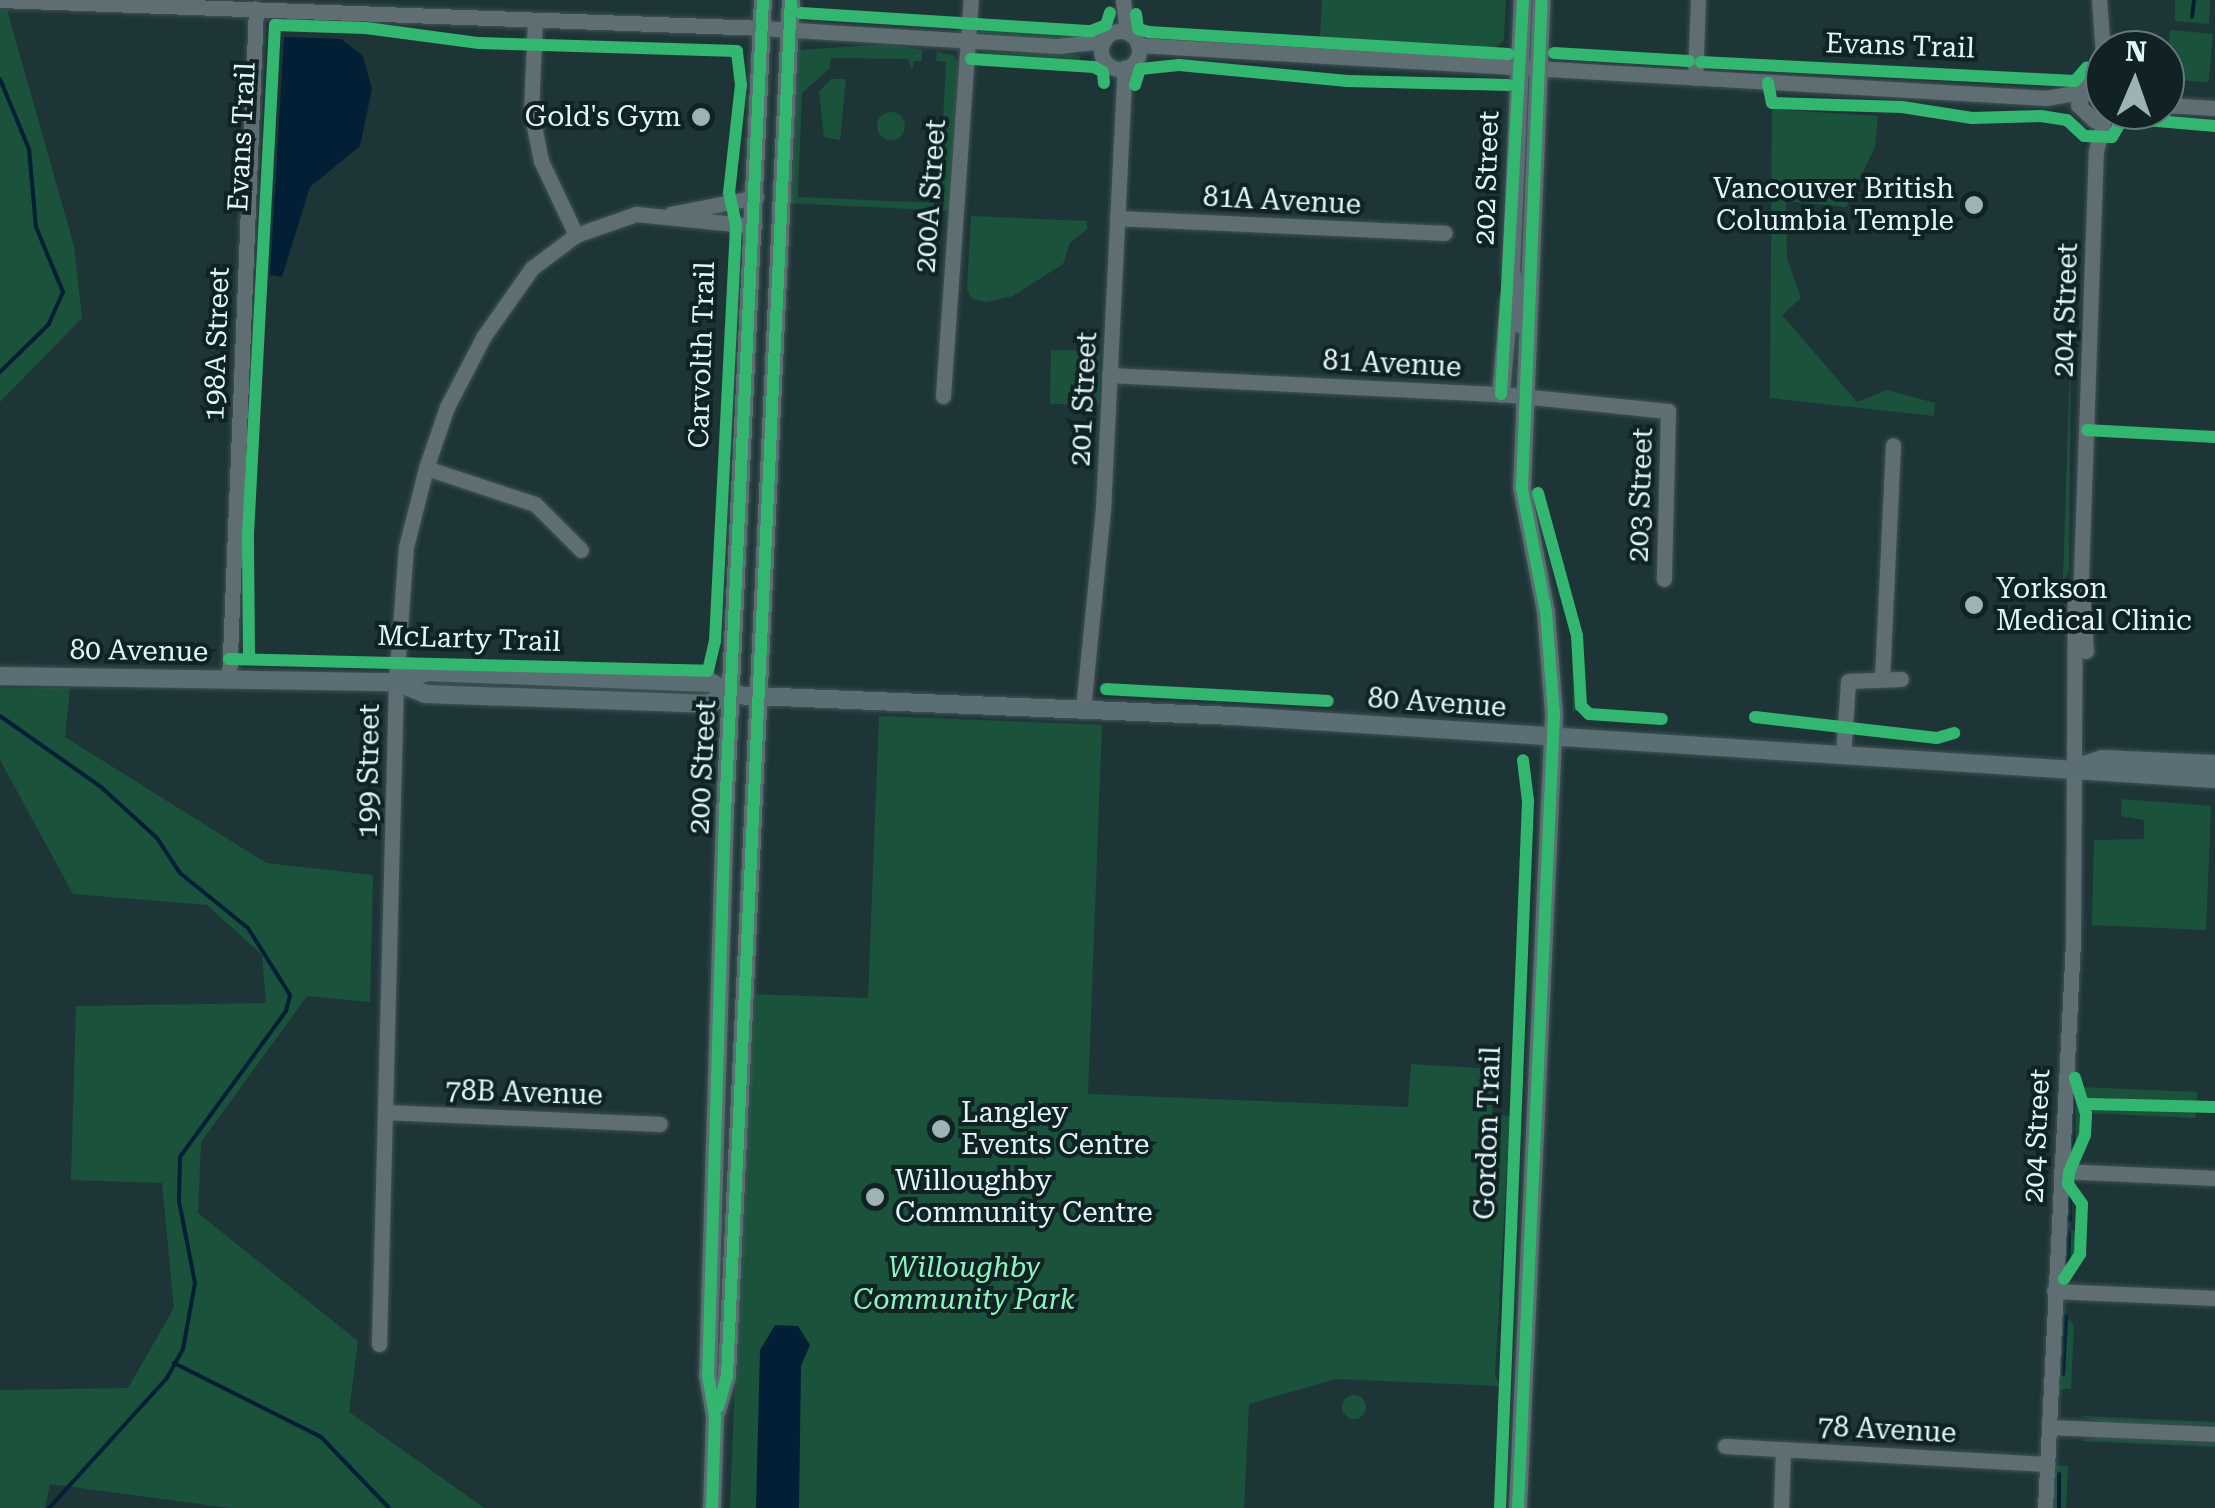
<!DOCTYPE html>
<style>
body{margin:0}
#map{position:relative;width:2215px;height:1508px;overflow:hidden;background:#1e3538;font-family:"Roboto Serif",serif}
div>[style]{position:absolute}
[style*='--x']{left:calc(var(--x)*1px);top:calc(var(--y)*1px);width:calc(var(--w)*1px);rotate:calc(var(--a)*1deg)}
.green>*{inset:0;background:#1a523b;transform-origin:0 0}
.round{border-radius:50%}
.water>*{inset:0;background:#031f35}
.stream>*{height:4px;margin:-2px;padding:0 2px;transform-origin:2px;border-radius:2px;background:#031f35}
.roads{filter:drop-shadow(0 0 2px #3f5254) drop-shadow(0 0 2px #3f5254)}
.minor>*{height:15px;margin:-7.5px;padding:0 7.5px;transform-origin:7.5px;border-radius:7.5px;background:#5f6e73}
.minor>.ring{margin:-7.5px;padding:0;box-sizing:content-box;background:none;border:15px solid #5f6e73;border-radius:50%}
.major>*{height:18px;margin:-9px;padding:0 9px;transform-origin:9px;border-radius:9px;background:#5a6e74}
.cycleway>*{height:12px;margin:-6px;padding:0 6px;transform-origin:6px;border-radius:6px;background:#33b770}
.dots>*{width:28px;height:28px;translate:-50% -50%;box-sizing:border-box;border:5px solid #102224;border-radius:50%}
span{translate:-50% -50%;white-space:nowrap;text-align:center;line-height:1.15;-webkit-text-stroke:8px #102224;paint-order:stroke}
.street-label{font-size:28px;color:#e1f7f9}
.poi-label{font-size:28px;color:#e1f7f9}
.right{translate:-100% -50%;text-align:right}
.left{translate:0 -50%;text-align:left}
.park-label{font-size:28px;color:#8bf7c0;font-style:italic}
.north{position:absolute;left:2085px;top:30px;width:100px;height:100px;box-sizing:border-box;background:#102224;border:2px solid #647779;border-radius:50%;rotate:2deg;font-size:28px;font-weight:700;line-height:40px;text-align:center;color:#e1f7f9}
.north::after{content:'';display:block;margin:auto;width:35px;height:45px;background:#9db3b5;clip-path:polygon(50% 0,100% 100%,50% 72%,0 100%)}
</style>
<div id="map">
<div class="green">
<div style="clip-path:polygon(1322px 0,1506px 0,1504px 40px,1490px 53px,1320px 37px)"></div>
<div style="clip-path:polygon(2175px 0,2210px 0,2209px 24px,2175px 21px)"></div>
<div style="clip-path:polygon(0 10px,7px 10px,74px 246px,82px 318px,0 402px)"></div>
<div style="clip-path:polygon(980px 27px,1014px 30px,1081px 33px,1079px 40px,1052px 40px,980px 33px)"></div>
<div style="left:2170px;top:30px;width:43px;height:49px;rotate:5deg"></div>
<div style="clip-path:polygon(892px 44px,922px 50px,922px 61px,914px 61px,912px 70px,908px 59px,831px 58px,830px 68px,802px 93px,798px 197px,939px 203px,946px 62px,936px 61px,937px 52px,953px 55px,958px 63px,951px 211px,787px 203px,797px 50px)"></div>
<div style="clip-path:polygon(984px 52px,1062px 53px,1081px 56px,1078px 63px,1023px 64px,974px 56px)"></div>
<div style="clip-path:polygon(831px 79px,846px 79px,840px 140px,824px 137px,819px 92px)"></div>
<div style="clip-path:polygon(1772px 109px,1878px 116px,1875px 147px,1846px 207px,1786px 201px,1787px 259px,1801px 298px,1782px 315px,1857px 402px,1887px 390px,1935px 403px,1934px 416px,1770px 398px)"></div>
<div class="round" style="left:877px;top:112px;width:28px;height:28px"></div>
<div style="clip-path:polygon(971px 216px,1087px 221px,1087px 229px,1070px 243px,1063px 264px,1013px 296px,986px 302px,972px 299px,967px 289px)"></div>
<div style="clip-path:polygon(2071px 328px,2069px 571px,2063px 582px,2063px 580px)"></div>
<div style="left:1051px;top:350px;width:49px;height:54px;rotate:1deg"></div>
<div style="clip-path:polygon(1558px 577px,1566px 599px,1575px 640px,1579px 709px,1573px 712px,1572px 634px)"></div>
<div style="clip-path:polygon(0 688px,70px 688px,65px 737px,266px 863px,373px 875px,370px 1002px,307px 996px,201px 1142px,198px 1213px,358px 1341px,349px 1412px,484px 1508px,230px 1508px,50px 1484px,45px 1508px,0 1508px,0 1390px,128px 1388px,174px 1308px,162px 1183px,71px 1180px,76px 1006px,266px 1003px,262px 955px,207px 905px,73px 894px,0 760px)"></div>
<div style="clip-path:polygon(879px 716px,1102px 725px,1088px 1094px,1408px 1107px,1411px 1064px,1495px 1069px,1492px 1114px,1510px 1116px,1495px 1375px,1500px 1386px,1336px 1379px,1249px 1404px,1244px 1508px,730px 1508px,750px 994px,868px 998px)"></div>
<div style="clip-path:polygon(2122px 799px,2211px 806px,2206px 930px,2092px 925px,2094px 840px,2144px 839px,2144px 820px,2121px 816px)"></div>
<div style="clip-path:polygon(2071px 1087px,2082px 1104px,2083px 1132px,2069px 1154px)"></div>
<div style="clip-path:polygon(2081px 1087px,2197px 1092px,2197px 1101px,2086px 1099px)"></div>
<div style="clip-path:polygon(2098px 1104px,2170px 1110px,2197px 1107px,2195px 1118px,2088px 1113px)"></div>
<div style="clip-path:polygon(2064px 1230px,2077px 1231px,2077px 1252px,2061px 1275px)"></div>
<div style="clip-path:polygon(2060px 1308px,2074px 1326px,2071px 1389px,2058px 1389px)"></div>
<div class="round" style="left:1342px;top:1395px;width:24px;height:24px"></div>
<div style="clip-path:polygon(2081px 1416px,2215px 1422px,2215px 1425px,2102px 1423px)"></div>
<div style="clip-path:polygon(2100px 1435px,2215px 1444px,2215px 1447px,2081px 1441px)"></div>
<div style="clip-path:polygon(2055px 1465px,2068px 1466px,2066px 1508px,2050px 1508px)"></div>
</div>
<div class="water">
<div style="clip-path:polygon(284px 37px,341px 39px,363px 56px,372px 89px,360px 146px,310px 187px,282px 277px,270px 275px)"></div>
<div style="clip-path:polygon(775px 1325px,798px 1326px,810px 1345px,801px 1366px,799px 1508px,756px 1508px,760px 1350px)"></div>
</div>
<div class="stream">
<div style="--x:2192;--y:17;--w:17;--a:-83"></div>
<div style="--x:0;--y:79;--w:76;--a:67.5"></div>
<div style="--x:29;--y:149;--w:78;--a:84.9"></div>
<div style="--x:36;--y:227;--w:70;--a:67.4"></div>
<div style="--x:63;--y:292;--w:35;--a:114"></div>
<div style="--x:49;--y:324;--w:69;--a:135.6"></div>
<div style="--x:0;--y:716;--w:123;--a:35.1"></div>
<div style="--x:101;--y:787;--w:76;--a:42.3"></div>
<div style="--x:157;--y:838;--w:42;--a:56.7"></div>
<div style="--x:180;--y:873;--w:87;--a:39"></div>
<div style="--x:248;--y:928;--w:79;--a:57.9"></div>
<div style="--x:290;--y:995;--w:16;--a:104"></div>
<div style="--x:286;--y:1011;--w:180;--a:126"></div>
<div style="--x:180;--y:1157;--w:44;--a:91.3"></div>
<div style="--x:179;--y:1201;--w:84;--a:79"></div>
<div style="--x:195;--y:1283;--w:67;--a:100.3"></div>
<div style="--x:183;--y:1349;--w:33;--a:119"></div>
<div style="--x:167;--y:1378;--w:176;--a:132.2"></div>
<div style="--x:2073;--y:1147;--w:55;--a:-89"></div>
<div style="--x:2070;--y:1220;--w:22;--a:-90"></div>
<div style="--x:2068;--y:1267;--w:35;--a:-88"></div>
<div style="--x:174;--y:1363;--w:165;--a:26.7"></div>
<div style="--x:321;--y:1437;--w:98;--a:46.2"></div>
<div style="--x:2063;--y:1374;--w:58;--a:-87"></div>
<div style="--x:2059;--y:1508;--w:34;--a:-90"></div>
</div>
<div class="roads">
<div class="minor">
<div style="--x:0;--y:0;--w:763;--a:2.1"></div>
<div style="--x:762;--y:28;--w:297;--a:3.5"></div>
<div style="--x:1058;--y:46;--w:46;--a:-6.2"></div>
<div style="--x:1123;--y:0;--w:32;--a:83"></div>
<div style="--x:2099;--y:0;--w:80;--a:85.7"></div>
<div style="--x:535;--y:20;--w:91;--a:92.5"></div>
<div style="--x:531;--y:111;--w:51;--a:78.7"></div>
<div style="--x:541;--y:161;--w:82;--a:64.7"></div>
<div class="ring" style="left:1101px;top:31px;width:23px;height:23px"></div>
<div style="--x:1138;--y:45;--w:910;--a:3.34"></div>
<div style="--x:2046;--y:98;--w:36;--a:-10"></div>
<div style="--x:1695;--y:78;--w:78;--a:-87.8"></div>
<div style="--x:2105;--y:85;--w:18;--a:180"></div>
<div style="--x:2087;--y:85;--w:22;--a:114"></div>
<div style="--x:2078;--y:105;--w:22;--a:43"></div>
<div style="--x:2094;--y:120;--w:21;--a:-29"></div>
<div style="--x:2165;--y:105;--w:50;--a:3.4"></div>
<div style="--x:671;--y:214;--w:87;--a:-11.3"></div>
<div style="--x:1117;--y:218;--w:328;--a:2.6"></div>
<div style="--x:1109;--y:375;--w:392;--a:2.8"></div>
<div style="--x:1501;--y:394;--w:168;--a:5.8"></div>
<div style="--x:1668;--y:411;--w:168;--a:91.4"></div>
<div style="--x:943;--y:396;--w:397;--a:-86"></div>
<div style="--x:426;--y:468;--w:115;--a:18.3"></div>
<div style="--x:535;--y:504;--w:65;--a:45"></div>
<div style="--x:2086;--y:651;--w:75;--a:-93.8"></div>
<div style="--x:2081;--y:576;--w:425;--a:-88"></div>
<div style="--x:2096;--y:151;--w:34;--a:-76"></div>
<div style="--x:1882;--y:678;--w:233;--a:-87.3"></div>
<div style="--x:229;--y:680;--w:672;--a:-87.7"></div>
<div style="--x:1083;--y:709;--w:200;--a:-84.3"></div>
<div style="--x:1103;--y:510;--w:443;--a:-87.2"></div>
<div style="--x:1843;--y:755;--w:74;--a:-86.1"></div>
<div style="--x:1848;--y:681;--w:53;--a:-2.2"></div>
<div style="--x:386;--y:1112;--w:274;--a:2.5"></div>
<div style="--x:2061;--y:1171;--w:154;--a:2.6"></div>
<div style="--x:2054;--y:1291;--w:161;--a:2.5"></div>
<div style="--x:379;--y:1344;--w:662;--a:-88.53"></div>
<div style="--x:396;--y:682;--w:135;--a:-85.8"></div>
<div style="--x:406;--y:547;--w:81;--a:-75.8"></div>
<div style="--x:426;--y:468;--w:65;--a:-71"></div>
<div style="--x:447;--y:407;--w:80;--a:-62.5"></div>
<div style="--x:484;--y:336;--w:83;--a:-54.8"></div>
<div style="--x:532;--y:268;--w:55;--a:-36.9"></div>
<div style="--x:576;--y:235;--w:64;--a:-19.3"></div>
<div style="--x:636;--y:214;--w:119;--a:5.8"></div>
<div style="--x:2049;--y:1427;--w:166;--a:2.4"></div>
<div style="--x:1725;--y:1446;--w:323;--a:3.2"></div>
<div style="--x:1781;--y:1508;--w:58;--a:-88"></div>
<div style="--x:2045;--y:1508;--w:568;--a:-87.17"></div>
<div style="--x:2073;--y:941;--w:341;--a:-89.7"></div>
<div style="--x:2075;--y:600;--w:11;--a:-56"></div>
</div>
<div class="major">
<div style="--x:1520;--y:324;--w:55;--a:-99.5"></div>
<div style="--x:1511;--y:270;--w:270;--a:-87.5"></div>
<div style="--x:1501;--y:394;--w:94;--a:-85.1"></div>
<div style="--x:0;--y:676;--w:396;--a:0.9"></div>
<div style="--x:396;--y:682;--w:32;--a:-18"></div>
<div style="--x:426;--y:672;--w:286;--a:2.2"></div>
<div style="--x:712;--y:683;--w:22;--a:32"></div>
<div style="--x:396;--y:682;--w:31;--a:22"></div>
<div style="--x:425;--y:694;--w:282;--a:2"></div>
<div style="--x:707;--y:704;--w:26;--a:-21"></div>
<div style="--x:731;--y:695;--w:504;--a:2.39"></div>
<div style="--x:1235;--y:716;--w:982;--a:3.68"></div>
<div style="--x:2078;--y:767;--w:25;--a:-18"></div>
<div style="--x:2102;--y:759;--w:113;--a:2.5"></div>
<div style="--x:717;--y:1411;--w:36;--a:-74"></div>
<div style="--x:727;--y:1376;--w:1377;--a:-87.34"></div>
<div style="--x:712;--y:1508;--w:92;--a:-88.1"></div>
<div style="--x:715;--y:1416;--w:41;--a:-99.9"></div>
<div style="--x:708;--y:1376;--w:562;--a:-88.27"></div>
<div style="--x:725;--y:814;--w:815;--a:-87.33"></div>
<div style="--x:1518;--y:1508;--w:795;--a:-87.4"></div>
<div style="--x:1554;--y:714;--w:102;--a:-94.5"></div>
<div style="--x:1546;--y:612;--w:126;--a:-101"></div>
<div style="--x:1522;--y:488;--w:488;--a:-87.7"></div>
</div>
</div>
<div class="cycleway">
<div style="--x:801;--y:13;--w:291;--a:3.6"></div>
<div style="--x:1091;--y:31;--w:16;--a:-22"></div>
<div style="--x:1106;--y:25;--w:13;--a:-72"></div>
<div style="--x:1136;--y:14;--w:15;--a:82"></div>
<div style="--x:1138;--y:29;--w:11;--a:15"></div>
<div style="--x:1149;--y:32;--w:360;--a:3.5"></div>
<div style="--x:1554;--y:53;--w:135;--a:3.4"></div>
<div style="--x:971;--y:59;--w:123;--a:3.7"></div>
<div style="--x:1094;--y:67;--w:10;--a:29"></div>
<div style="--x:1103;--y:72;--w:11;--a:85"></div>
<div style="--x:1701;--y:62;--w:374;--a:2.9"></div>
<div style="--x:2075;--y:81;--w:18;--a:-49"></div>
<div style="--x:1768;--y:83;--w:20;--a:79"></div>
<div style="--x:1772;--y:103;--w:130;--a:1.8"></div>
<div style="--x:1902;--y:107;--w:71;--a:8.9"></div>
<div style="--x:1972;--y:118;--w:69;--a:-1.7"></div>
<div style="--x:2041;--y:116;--w:26;--a:9"></div>
<div style="--x:2067;--y:120;--w:23;--a:43"></div>
<div style="--x:2084;--y:136;--w:28;--a:2"></div>
<div style="--x:2112;--y:137;--w:22;--a:-60"></div>
<div style="--x:2123;--y:118;--w:92;--a:5"></div>
<div style="--x:1135;--y:85;--w:17;--a:-73"></div>
<div style="--x:1140;--y:69;--w:39;--a:-6"></div>
<div style="--x:1179;--y:65;--w:169;--a:5.4"></div>
<div style="--x:1347;--y:81;--w:161;--a:1.4"></div>
<div style="--x:1501;--y:394;--w:395;--a:-86.8"></div>
<div style="--x:2087;--y:430;--w:128;--a:3.1"></div>
<div style="--x:1538;--y:493;--w:148;--a:74.7"></div>
<div style="--x:1577;--y:636;--w:70;--a:86.7"></div>
<div style="--x:1581;--y:706;--w:11;--a:45"></div>
<div style="--x:1589;--y:714;--w:73;--a:3.9"></div>
<div style="--x:249;--y:656;--w:122;--a:-90.5"></div>
<div style="--x:248;--y:534;--w:510;--a:-86.96"></div>
<div style="--x:275;--y:25;--w:91;--a:1.9"></div>
<div style="--x:366;--y:28;--w:114;--a:7.6"></div>
<div style="--x:479;--y:43;--w:258;--a:1.8"></div>
<div style="--x:229;--y:659;--w:479;--a:1.4"></div>
<div style="--x:708;--y:671;--w:31;--a:-77"></div>
<div style="--x:715;--y:641;--w:417;--a:-87.1"></div>
<div style="--x:736;--y:225;--w:33;--a:-102"></div>
<div style="--x:729;--y:193;--w:109;--a:-83.7"></div>
<div style="--x:741;--y:85;--w:34;--a:-97"></div>
<div style="--x:1106;--y:689;--w:222;--a:3.1"></div>
<div style="--x:1755;--y:717;--w:183;--a:6.6"></div>
<div style="--x:1937;--y:738;--w:18;--a:-16"></div>
<div style="--x:2084;--y:1104;--w:131;--a:1.3"></div>
<div style="--x:2064;--y:1279;--w:30;--a:-57"></div>
<div style="--x:2080;--y:1254;--w:50;--a:-87.7"></div>
<div style="--x:2082;--y:1204;--w:24;--a:-125"></div>
<div style="--x:2068;--y:1184;--w:12;--a:-85"></div>
<div style="--x:2069;--y:1172;--w:40;--a:-66.6"></div>
<div style="--x:2085;--y:1135;--w:21;--a:-87"></div>
<div style="--x:2086;--y:1114;--w:38;--a:-107"></div>
<div style="--x:718;--y:1407;--w:32;--a:-74"></div>
<div style="--x:727;--y:1376;--w:1377;--a:-87.34"></div>
<div style="--x:712;--y:1508;--w:92;--a:-88.1"></div>
<div style="--x:715;--y:1416;--w:41;--a:-99.9"></div>
<div style="--x:708;--y:1376;--w:562;--a:-88.27"></div>
<div style="--x:725;--y:814;--w:815;--a:-87.33"></div>
<div style="--x:1500;--y:1508;--w:708;--a:-87.73"></div>
<div style="--x:1528;--y:801;--w:41;--a:-97"></div>
<div style="--x:1518;--y:1508;--w:795;--a:-87.4"></div>
<div style="--x:1554;--y:714;--w:102;--a:-94.5"></div>
<div style="--x:1546;--y:612;--w:126;--a:-101"></div>
<div style="--x:1522;--y:488;--w:488;--a:-87.7"></div>
</div>
<div class="dots">
<div style="left:701px;top:117px;background:#9db3b5"></div>
<div style="left:1974px;top:205px;background:#9db3b5"></div>
<div style="left:1974px;top:605px;background:#9db3b5"></div>
<div style="left:941px;top:1129px;background:#9db3b5"></div>
<div style="left:875px;top:1197px;background:#9db3b5"></div>
</div>
<div class="street-label">
<span style="left:1900px;top:46px;rotate:2deg">Evans Trail</span>
<span style="left:242px;top:137px;rotate:-87deg">Evans Trail</span>
<span style="left:1487px;top:178px;rotate:-88deg">202 Street</span>
<span style="left:931px;top:196px;rotate:-86deg">200A Street</span>
<span style="left:1282px;top:201px;rotate:3deg">81A Avenue</span>
<span style="left:2066px;top:310px;rotate:-88deg">204 Street</span>
<span style="left:217px;top:344px;rotate:-88deg">198A Street</span>
<span style="left:702px;top:355px;rotate:-88deg">Carvolth Trail</span>
<span style="left:1392px;top:364px;rotate:3deg">81 Avenue</span>
<span style="left:1084px;top:399px;rotate:-87deg">201 Street</span>
<span style="left:1641px;top:495px;rotate:-88deg">203 Street</span>
<span style="left:469px;top:639px;rotate:2deg">McLarty Trail</span>
<span style="left:139px;top:651px;rotate:1deg">80 Avenue</span>
<span style="left:1437px;top:703px;rotate:4deg">80 Avenue</span>
<span style="left:703px;top:767px;rotate:-87deg">200 Street</span>
<span style="left:369px;top:771px;rotate:-89deg">199 Street</span>
<span style="left:524px;top:1093px;rotate:2deg">78B Avenue</span>
<span style="left:1488px;top:1133px;rotate:-88deg">Gordon Trail</span>
<span style="left:2037px;top:1136px;rotate:-87deg">204 Street</span>
<span style="left:1887px;top:1430px;rotate:3deg">78 Avenue</span>
</div>
<div class="poi-label">
<span class="right" style="left:681px;top:117px">Gold's Gym</span>
<span class="right" style="left:1954px;top:205px">Vancouver British<br>Columbia Temple</span>
<span class="left" style="left:1996px;top:605px">Yorkson<br>Medical Clinic</span>
<span class="left" style="left:961px;top:1129px">Langley<br>Events Centre</span>
<span class="left" style="left:895px;top:1197px">Willoughby<br>Community Centre</span>
</div>
<div class="park-label">
<span style="left:964px;top:1284px">Willoughby<br>Community Park</span>
</div>
<div class="north">N</div>
</div>
